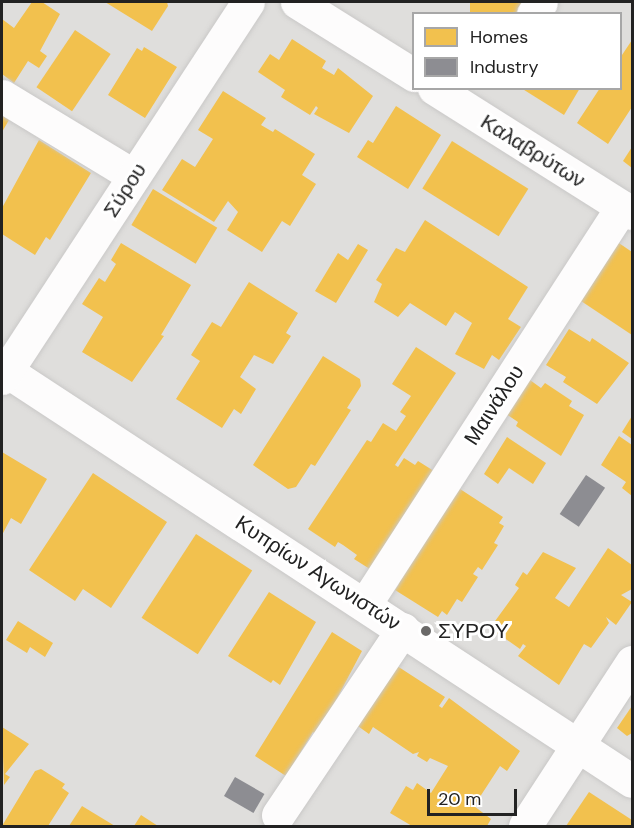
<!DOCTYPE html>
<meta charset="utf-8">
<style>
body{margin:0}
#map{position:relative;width:634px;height:828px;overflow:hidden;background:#f0eeeb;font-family:"DM Sans",sans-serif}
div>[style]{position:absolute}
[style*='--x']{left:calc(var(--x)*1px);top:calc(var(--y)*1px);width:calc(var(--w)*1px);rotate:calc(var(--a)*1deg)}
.residential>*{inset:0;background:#dfdedc}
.homes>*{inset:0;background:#f2c14e;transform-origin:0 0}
.industry>*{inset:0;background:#8d8d92;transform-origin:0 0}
.roads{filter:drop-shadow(0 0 2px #c9c8c7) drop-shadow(0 0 2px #c9c8c7)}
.minor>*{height:33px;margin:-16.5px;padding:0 16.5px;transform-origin:16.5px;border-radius:16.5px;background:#fdfcfc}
.dots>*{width:16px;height:16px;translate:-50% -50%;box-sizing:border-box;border:3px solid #fff;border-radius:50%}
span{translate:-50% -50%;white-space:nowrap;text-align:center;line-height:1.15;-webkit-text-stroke:6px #fff;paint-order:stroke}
.street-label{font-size:21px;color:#222}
.poi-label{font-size:21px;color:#222}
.left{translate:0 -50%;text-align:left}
.frame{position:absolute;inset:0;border:3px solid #222;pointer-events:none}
.legend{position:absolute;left:412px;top:12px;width:210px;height:78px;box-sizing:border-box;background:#fff;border:2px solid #a7a7a7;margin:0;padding:8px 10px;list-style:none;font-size:18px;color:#222}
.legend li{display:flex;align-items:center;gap:12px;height:30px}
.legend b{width:30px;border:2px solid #a7a7a7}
.scale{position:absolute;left:427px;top:789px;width:90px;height:27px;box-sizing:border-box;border:3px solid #222;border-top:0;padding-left:8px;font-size:18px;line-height:21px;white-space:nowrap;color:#222;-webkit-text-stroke:4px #fff;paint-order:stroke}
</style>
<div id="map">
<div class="residential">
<div style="clip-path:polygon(evenodd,2px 2px,632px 2px,632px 826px,2px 826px,2px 2px,414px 14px,620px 14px,620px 88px,414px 88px,414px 14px)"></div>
</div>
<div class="homes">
<div style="clip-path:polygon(32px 2px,42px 2px,60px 14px,40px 51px,47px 56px,39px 68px,28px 61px,14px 83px,2px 74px,2px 19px,14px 28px)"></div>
<div style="clip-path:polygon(105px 2px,167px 2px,168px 6px,152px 31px)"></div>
<div style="left:470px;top:2px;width:53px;height:12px"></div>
<div style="left:75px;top:30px;width:43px;height:69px;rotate:34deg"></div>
<div style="clip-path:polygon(292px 39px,326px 61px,322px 68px,334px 75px,338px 68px,373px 96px,349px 133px,314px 114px,318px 108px,316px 106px,310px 115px,281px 97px,285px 90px,258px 72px,270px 54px,279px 60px)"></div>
<div style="clip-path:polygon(632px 40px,632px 107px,608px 144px,577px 123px,600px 88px,620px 88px,620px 58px)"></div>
<div style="clip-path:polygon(144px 47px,177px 67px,145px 118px,108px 95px,137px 48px,142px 51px)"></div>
<div style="clip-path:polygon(521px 88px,580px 88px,564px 115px)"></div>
<div style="clip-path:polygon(223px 91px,266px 118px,261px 125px,273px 132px,275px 129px,315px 154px,302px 175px,316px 184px,290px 226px,282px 221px,262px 252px,227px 230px,238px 212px,228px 201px,214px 222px,162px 190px,182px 159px,195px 167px,213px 139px,198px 130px)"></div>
<div style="clip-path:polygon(396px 106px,441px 135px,408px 189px,357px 157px,368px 140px,373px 143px)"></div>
<div style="clip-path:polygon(2px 115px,9px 120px,2px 132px)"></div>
<div style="clip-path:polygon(39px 140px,91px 173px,50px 240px,46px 237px,35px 255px,2px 234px,2px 208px)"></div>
<div style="left:452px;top:141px;width:90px;height:56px;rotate:32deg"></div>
<div style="clip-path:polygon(632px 147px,632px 168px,623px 161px)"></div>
<div style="left:153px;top:189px;width:75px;height:42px;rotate:31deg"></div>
<div style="clip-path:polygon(425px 220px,528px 287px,508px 319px,521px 327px,499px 360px,492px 355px,484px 369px,455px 354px,472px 323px,455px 312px,446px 326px,410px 303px,398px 317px,374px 302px,382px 284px,376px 280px,396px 248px,405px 252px)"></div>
<div style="clip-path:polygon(613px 239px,632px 252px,632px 335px,575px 297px)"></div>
<div style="clip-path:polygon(121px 243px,191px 285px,161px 335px,164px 336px,132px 382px,82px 352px,103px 317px,82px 304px,99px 278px,105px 282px,116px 264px,111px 260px)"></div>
<div style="clip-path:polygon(358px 244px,368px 250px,336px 303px,315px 291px,338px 253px,348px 260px)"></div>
<div style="clip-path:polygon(249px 282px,298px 313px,286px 333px,291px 336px,273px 364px,254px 355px,240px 377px,256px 389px,241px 414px,234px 409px,222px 428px,176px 399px,200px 361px,191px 355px,212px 322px,221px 327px)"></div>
<div style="clip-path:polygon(569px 329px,590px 342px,592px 338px,629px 363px,597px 404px,563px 382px,566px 377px,546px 365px)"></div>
<div style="clip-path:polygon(416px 347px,456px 373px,395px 465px,398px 467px,404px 458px,415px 465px,418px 461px,437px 473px,373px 571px,354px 559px,357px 555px,343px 545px,338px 542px,335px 547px,308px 529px,367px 440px,371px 442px,383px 423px,396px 431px,406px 416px,400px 412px,411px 396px,392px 384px)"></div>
<div style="clip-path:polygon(323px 356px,360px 379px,361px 386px,347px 408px,351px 410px,315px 466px,311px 464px,296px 487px,288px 489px,253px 465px)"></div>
<div style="clip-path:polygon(523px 375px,541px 388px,545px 383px,572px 401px,569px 406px,584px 415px,561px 456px,516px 426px,518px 422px,500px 410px)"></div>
<div style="clip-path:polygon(632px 416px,632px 439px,622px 432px)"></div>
<div style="clip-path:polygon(619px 436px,632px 445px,632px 496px,622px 488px,626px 482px,601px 465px)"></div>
<div style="clip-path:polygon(507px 437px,546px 463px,533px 484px,509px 468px,498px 484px,484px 474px)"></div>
<div style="clip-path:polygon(2px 452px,47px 479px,21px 524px,11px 518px,2px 535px)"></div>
<div style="clip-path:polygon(93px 473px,167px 522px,111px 608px,83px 589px,75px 601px,29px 570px)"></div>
<div style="clip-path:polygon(460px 489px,503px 517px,499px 523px,504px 526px,494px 543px,498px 545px,482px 570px,478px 567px,473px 574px,478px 577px,462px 602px,457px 599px,447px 615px,442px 611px,438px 617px,395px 590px,399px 584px,394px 581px,451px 492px,456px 495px)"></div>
<div style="left:196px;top:534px;width:67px;height:100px;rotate:33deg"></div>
<div style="clip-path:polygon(608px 548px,632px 565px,632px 589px,621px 595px,632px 602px,616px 625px,606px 617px,609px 623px,591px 648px,584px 644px,559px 685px,518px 656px,526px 646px,523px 644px,520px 649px,490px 628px,519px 588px,515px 585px,523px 572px,527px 575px,543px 552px,576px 568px,555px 598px,569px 607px)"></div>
<div style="clip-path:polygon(269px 592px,316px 622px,280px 685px,273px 680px,271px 683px,228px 656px)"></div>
<div style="clip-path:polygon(18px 621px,53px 643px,45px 657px,30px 647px,27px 653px,6px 640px)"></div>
<div style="clip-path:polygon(332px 632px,362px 651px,324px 723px,321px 721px,322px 726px,317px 735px,313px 732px,286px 776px,255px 756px)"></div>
<div style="clip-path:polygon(394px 664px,445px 697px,439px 706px,442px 708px,449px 698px,520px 751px,507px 771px,500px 766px,474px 806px,491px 819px,487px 826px,412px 826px,390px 813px,406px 786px,413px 790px,417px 783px,431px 793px,448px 766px,430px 758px,427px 762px,417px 756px,419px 752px,413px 754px,373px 727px,369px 734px,355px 724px)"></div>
<div style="clip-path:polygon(632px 706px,632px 733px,627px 736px,617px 728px)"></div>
<div style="clip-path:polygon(2px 727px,29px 744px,5px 774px,10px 777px,4px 785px)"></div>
<div style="clip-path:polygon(41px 769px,65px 784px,62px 788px,69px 793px,48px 826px,2px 826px,35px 771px)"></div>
<div style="clip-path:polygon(589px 792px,632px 820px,632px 826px,566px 826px)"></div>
<div style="clip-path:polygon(82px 806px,115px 826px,69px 826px)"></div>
<div style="clip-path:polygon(141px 815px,158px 826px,134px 826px)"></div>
</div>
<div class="industry">
<div style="left:586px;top:475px;width:23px;height:47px;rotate:34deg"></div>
<div style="left:235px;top:777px;width:34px;height:22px;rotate:30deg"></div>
</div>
<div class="roads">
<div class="minor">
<div style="--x:297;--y:2;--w:138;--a:32"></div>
<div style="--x:533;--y:14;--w:14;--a:-56"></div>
<div style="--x:434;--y:88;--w:234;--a:32.3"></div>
<div style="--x:2;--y:96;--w:154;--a:31.2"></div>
<div style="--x:2;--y:368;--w:753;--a:33.25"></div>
<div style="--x:2;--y:378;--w:449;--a:-56.8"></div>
<div style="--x:365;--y:604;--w:473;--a:-57.1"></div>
<div style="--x:278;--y:815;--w:224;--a:-56.1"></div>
<div style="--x:525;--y:826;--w:196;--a:-56.9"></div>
</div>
</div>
<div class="dots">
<div style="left:426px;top:631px;background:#6a6968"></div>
</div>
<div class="street-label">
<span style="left:533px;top:151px;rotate:32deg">Καλαβρύτων</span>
<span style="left:125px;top:190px;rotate:-57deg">Σύρου</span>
<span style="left:494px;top:405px;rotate:-57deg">Μαινάλου</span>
<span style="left:318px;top:573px;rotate:33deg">Κυπρίων Αγωνιστών</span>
</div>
<div class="poi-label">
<span class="left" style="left:438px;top:631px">ΣΥΡΟΥ</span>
</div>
<div class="frame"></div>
<ul class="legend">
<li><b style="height:16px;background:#f2c14e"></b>Homes</li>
<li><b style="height:16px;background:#8d8d92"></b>Industry</li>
</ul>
<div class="scale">20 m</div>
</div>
